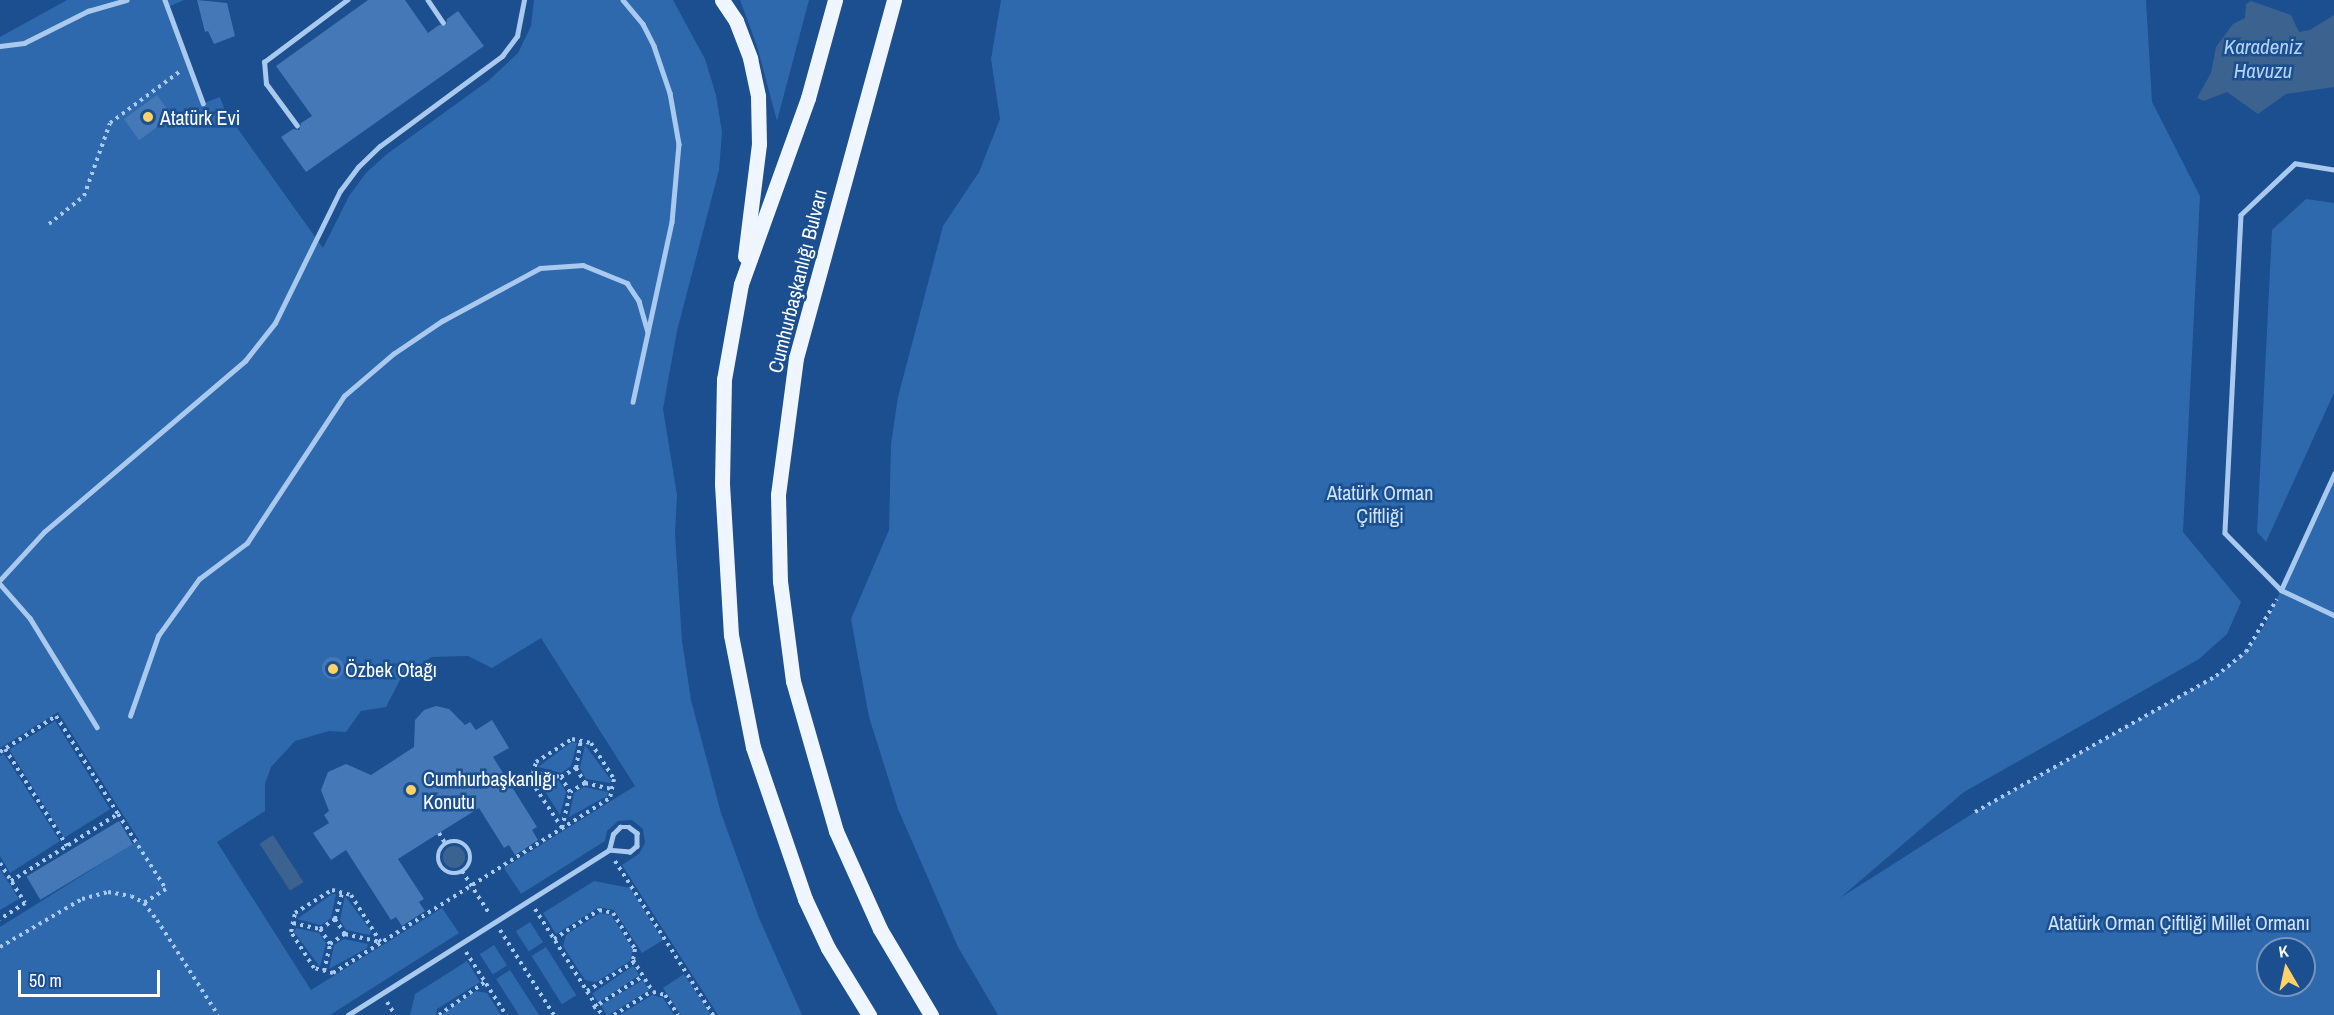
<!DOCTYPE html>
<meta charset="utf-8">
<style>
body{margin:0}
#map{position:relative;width:2334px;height:1015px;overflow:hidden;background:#1b4f8f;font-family:"Archivo Narrow",sans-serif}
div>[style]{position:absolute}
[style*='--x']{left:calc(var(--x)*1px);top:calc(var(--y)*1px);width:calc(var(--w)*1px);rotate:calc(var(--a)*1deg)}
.green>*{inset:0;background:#2e69ad;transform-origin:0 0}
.water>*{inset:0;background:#3c6290;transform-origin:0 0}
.round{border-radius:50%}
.building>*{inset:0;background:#4478b7;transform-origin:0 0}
.path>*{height:4px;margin-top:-2px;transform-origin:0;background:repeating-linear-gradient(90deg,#a9c9ee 0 3px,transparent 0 7.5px)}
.path>.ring{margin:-2px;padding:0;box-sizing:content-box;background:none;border:4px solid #a9c9ee;border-radius:50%}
.lane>*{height:4.5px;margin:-2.25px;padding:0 2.25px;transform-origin:2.25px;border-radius:2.25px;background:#a9c9ee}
.primary>*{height:15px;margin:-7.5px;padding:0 7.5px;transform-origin:7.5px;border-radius:7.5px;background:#f0f6ff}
.dots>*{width:16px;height:16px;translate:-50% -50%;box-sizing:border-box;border:3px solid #1b4f8f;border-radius:50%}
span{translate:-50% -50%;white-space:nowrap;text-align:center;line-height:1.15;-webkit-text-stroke:5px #1b4f8f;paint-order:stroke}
.poi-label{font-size:20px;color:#fff}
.left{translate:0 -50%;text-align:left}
.street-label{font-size:20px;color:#fff}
.park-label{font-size:20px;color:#cfe3fa}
.water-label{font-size:21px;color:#b5d3f5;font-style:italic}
.north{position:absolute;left:2256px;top:937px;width:60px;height:60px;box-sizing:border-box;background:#1b4f8f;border:2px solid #7695bc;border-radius:50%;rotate:351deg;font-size:16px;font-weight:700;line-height:24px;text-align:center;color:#fff}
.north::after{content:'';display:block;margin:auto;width:21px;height:27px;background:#ffd166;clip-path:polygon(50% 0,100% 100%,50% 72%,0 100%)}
.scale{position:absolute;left:18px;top:970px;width:142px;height:27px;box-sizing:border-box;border:3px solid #fff;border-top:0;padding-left:8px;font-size:18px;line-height:21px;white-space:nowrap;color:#fff;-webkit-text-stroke:4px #1b4f8f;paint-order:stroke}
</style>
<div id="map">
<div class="green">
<div style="clip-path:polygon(67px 0,184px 0,168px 7px,204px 103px,220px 97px,225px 111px,323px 248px,349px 196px,366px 173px,387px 154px,488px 81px,518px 53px,531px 26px,534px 0,673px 0,705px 59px,716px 95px,722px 132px,719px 170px,677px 331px,663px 409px,677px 495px,675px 534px,682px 641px,691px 700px,721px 813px,759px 918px,802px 1015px,718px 1015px,622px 865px,639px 854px,645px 843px,643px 829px,632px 820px,618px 821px,607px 831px,605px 841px,521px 894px,504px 868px,635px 786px,541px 638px,492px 668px,468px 656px,432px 657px,402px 676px,386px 707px,361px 711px,346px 732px,329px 731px,295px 741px,271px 767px,265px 784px,265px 811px,217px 842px,311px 990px,442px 908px,459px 933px,330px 1015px,0 1015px,0 927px,139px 840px,58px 712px,0 748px,0 37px)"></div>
<div style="clip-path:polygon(740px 0,809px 0,777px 121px,757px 46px)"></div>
<div style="clip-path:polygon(evenodd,1001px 0,2146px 0,2152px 102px,2200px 196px,2183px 532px,2241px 602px,2227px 634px,2199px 659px,1964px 792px,1840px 898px,1975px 812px,2216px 676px,2246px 652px,2266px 623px,2334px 474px,2334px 1015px,998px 1015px,958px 947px,898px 809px,869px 717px,851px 619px,889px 530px,891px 444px,898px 397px,943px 226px,979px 172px,1000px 119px,991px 59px,1001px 0,2268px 949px,2304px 949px,2304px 985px,2268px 985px,2268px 949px)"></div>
<div style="clip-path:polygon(2306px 199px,2334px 203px,2334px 393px,2266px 542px,2257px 532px,2272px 230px)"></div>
<div style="left:55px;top:721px;width:104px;height:54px;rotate:58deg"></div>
<div style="clip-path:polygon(572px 742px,577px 743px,571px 766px,561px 773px,538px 767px)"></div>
<div style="clip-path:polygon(585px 745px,611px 780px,610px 783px,586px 779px,580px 768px)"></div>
<div style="clip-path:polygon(4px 754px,60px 841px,10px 873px,0 856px,0 756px)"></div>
<div style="clip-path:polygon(535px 776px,559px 781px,566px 792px,560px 815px)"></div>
<div style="clip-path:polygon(584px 787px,608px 792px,607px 796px,569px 817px,574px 793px)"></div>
<div style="clip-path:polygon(0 869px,19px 899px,0 910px)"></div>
<div style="clip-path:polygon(594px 881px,630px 888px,663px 940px,642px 953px,614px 910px,599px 907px,556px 934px,543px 913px)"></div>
<div style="clip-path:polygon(332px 894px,336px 894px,331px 918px,321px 925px,297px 919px)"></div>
<div style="clip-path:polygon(345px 896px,371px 931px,370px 935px,346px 930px,340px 920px)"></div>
<div style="clip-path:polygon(600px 913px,611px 915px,633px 949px,630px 961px,596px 982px,585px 980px,563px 946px,566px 935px)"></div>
<div style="left:530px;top:922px;width:24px;height:17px;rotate:57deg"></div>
<div style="clip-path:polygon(296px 928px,319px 933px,326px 943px,320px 967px,294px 932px)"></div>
<div style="clip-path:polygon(344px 939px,368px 944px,367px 948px,329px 969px,334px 945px)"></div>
<div style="left:494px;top:945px;width:24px;height:17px;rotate:57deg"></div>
<div style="left:546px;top:947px;width:57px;height:17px;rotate:58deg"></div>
<div style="clip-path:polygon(467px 961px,480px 982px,437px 1009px,436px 1015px,410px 1015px,415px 994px)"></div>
<div style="left:633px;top:966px;width:11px;height:49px;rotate:56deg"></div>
<div style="clip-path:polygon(510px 970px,539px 1015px,519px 1015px,496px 979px)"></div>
<div style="clip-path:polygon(684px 974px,711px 1015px,681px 1015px,663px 988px)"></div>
<div style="left:643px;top:980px;width:12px;height:49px;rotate:59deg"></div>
<div style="clip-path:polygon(476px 991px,487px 993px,501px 1015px,441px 1015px)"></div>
<div style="clip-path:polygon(652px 995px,663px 998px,674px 1015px,620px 1015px)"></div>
</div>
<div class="water">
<div style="clip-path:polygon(2251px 1px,2291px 15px,2299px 32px,2310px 30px,2334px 15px,2334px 87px,2286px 94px,2258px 114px,2227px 92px,2204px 101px,2197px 98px,2211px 73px,2216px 47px,2233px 24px,2245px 18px,2246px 4px)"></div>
<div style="left:273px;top:835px;width:56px;height:16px;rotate:57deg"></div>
<div class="round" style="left:443px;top:846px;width:22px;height:22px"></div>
</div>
<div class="building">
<div style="clip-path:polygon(197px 0,227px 3px,235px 36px,214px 44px,208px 31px,205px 32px)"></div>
<div style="clip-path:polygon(368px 0,405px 0,428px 33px,439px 25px,446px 25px,447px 19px,458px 11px,484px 46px,306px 172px,281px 137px,293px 129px,299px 130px,301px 123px,312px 116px,276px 66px)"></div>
<div style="left:157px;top:95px;width:26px;height:41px;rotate:54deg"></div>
<div class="round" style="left:322px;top:657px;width:22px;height:22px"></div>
<div style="clip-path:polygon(436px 706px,449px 709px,465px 725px,470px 722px,476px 730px,492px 720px,509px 748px,493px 757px,537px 827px,532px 830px,538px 840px,515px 855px,509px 845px,504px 848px,479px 808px,439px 833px,398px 859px,424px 899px,419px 902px,425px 911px,402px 926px,396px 917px,391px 920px,346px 850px,331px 860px,313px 833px,329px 823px,324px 815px,329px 811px,321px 790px,328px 772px,346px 764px,371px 775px,414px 747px,415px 720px,424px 710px)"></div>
<div style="left:119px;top:821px;width:27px;height:108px;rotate:59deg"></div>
</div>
<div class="path">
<div style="--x:49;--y:224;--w:45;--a:-38.7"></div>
<div style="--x:84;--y:196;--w:77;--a:-70.4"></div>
<div style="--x:110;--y:123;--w:89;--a:-36.4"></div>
<div style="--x:5;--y:749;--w:115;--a:57.4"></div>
<div style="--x:0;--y:752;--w:67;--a:-32.7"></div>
<div style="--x:56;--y:716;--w:116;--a:57.7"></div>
<div style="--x:576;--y:768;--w:27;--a:-80"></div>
<div style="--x:534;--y:771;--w:28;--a:13"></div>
<div style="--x:561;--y:777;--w:17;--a:-31"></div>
<div style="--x:576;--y:768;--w:17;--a:59"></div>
<div style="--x:585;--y:783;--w:17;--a:149"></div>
<div style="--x:570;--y:792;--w:17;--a:-121"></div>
<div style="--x:585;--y:783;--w:28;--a:13"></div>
<div style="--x:1975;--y:812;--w:277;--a:-29.4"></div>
<div style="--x:2216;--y:676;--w:38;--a:-39"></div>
<div style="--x:2246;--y:652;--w:61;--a:-59.7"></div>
<div style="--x:562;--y:828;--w:56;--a:-123.4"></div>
<div style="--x:531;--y:781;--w:20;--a:-75"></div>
<div style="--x:536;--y:762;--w:43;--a:-32.6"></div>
<div style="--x:572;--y:739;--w:19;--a:12"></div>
<div style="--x:591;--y:743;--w:43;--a:57.4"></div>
<div style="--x:614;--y:779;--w:19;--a:102"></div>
<div style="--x:562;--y:828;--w:37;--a:-77"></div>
<div style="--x:439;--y:833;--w:12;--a:59"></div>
<div class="ring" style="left:438px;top:841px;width:28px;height:28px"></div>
<div style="--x:615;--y:861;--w:183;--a:57.5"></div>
<div style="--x:0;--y:863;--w:47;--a:58"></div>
<div style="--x:25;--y:903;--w:30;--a:147"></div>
<div style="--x:462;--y:871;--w:50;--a:57.3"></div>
<div style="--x:11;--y:881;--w:126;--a:-32.1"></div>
<div style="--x:118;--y:814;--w:89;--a:57.4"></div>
<div style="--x:166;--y:889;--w:26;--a:148"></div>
<div style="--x:535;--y:909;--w:125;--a:57.7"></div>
<div style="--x:335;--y:919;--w:27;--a:-75"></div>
<div style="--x:293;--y:923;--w:28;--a:13"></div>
<div style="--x:500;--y:930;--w:101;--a:57.6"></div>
<div style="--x:345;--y:934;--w:37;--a:13"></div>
<div style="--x:554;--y:939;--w:54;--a:-32.8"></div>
<div style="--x:599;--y:910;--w:14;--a:12"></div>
<div style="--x:613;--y:913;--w:42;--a:58.6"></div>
<div style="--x:635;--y:949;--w:11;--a:100"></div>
<div style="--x:633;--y:960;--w:38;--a:58"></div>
<div style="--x:653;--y:992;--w:12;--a:14"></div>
<div style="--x:665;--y:995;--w:24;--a:57"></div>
<div style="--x:0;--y:947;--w:95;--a:-30.3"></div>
<div style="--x:82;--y:899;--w:27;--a:-15"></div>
<div style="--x:108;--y:892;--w:23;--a:10"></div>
<div style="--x:131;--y:896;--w:15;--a:28"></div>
<div style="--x:144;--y:903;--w:21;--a:53"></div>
<div style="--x:157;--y:920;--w:113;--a:57.3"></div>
<div style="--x:466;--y:952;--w:75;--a:57.6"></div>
<div style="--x:324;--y:971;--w:28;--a:-77"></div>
<div style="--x:330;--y:944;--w:18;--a:-34"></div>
<div style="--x:345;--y:934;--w:18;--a:-124"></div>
<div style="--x:335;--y:919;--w:18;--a:146"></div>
<div style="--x:320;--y:929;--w:18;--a:56"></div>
<div style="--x:333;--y:973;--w:328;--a:-32.3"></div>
<div style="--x:333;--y:973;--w:20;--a:-165"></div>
<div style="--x:314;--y:968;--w:43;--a:-122.6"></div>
<div style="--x:291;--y:932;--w:19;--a:-78"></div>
<div style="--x:295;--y:913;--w:44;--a:-31.9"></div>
<div style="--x:332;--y:890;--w:20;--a:15"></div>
<div style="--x:351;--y:895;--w:57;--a:58"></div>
<div style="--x:587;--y:991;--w:55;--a:-31.7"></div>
<div style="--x:387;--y:1002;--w:15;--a:58"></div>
<div style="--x:593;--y:1008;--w:59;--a:-32.6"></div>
<div style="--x:439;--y:1015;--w:57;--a:-35.7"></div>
<div style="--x:614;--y:1015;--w:45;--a:-32.3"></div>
</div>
<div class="lane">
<div style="--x:165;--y:0;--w:110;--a:69.7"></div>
<div style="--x:428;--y:0;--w:27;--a:56"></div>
<div style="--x:623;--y:0;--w:31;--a:50"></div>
<div style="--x:643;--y:24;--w:25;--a:63"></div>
<div style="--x:654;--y:46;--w:50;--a:71.2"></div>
<div style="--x:670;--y:93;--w:52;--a:80"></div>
<div style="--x:679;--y:144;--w:78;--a:95.1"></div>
<div style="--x:672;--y:222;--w:184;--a:102.2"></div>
<div style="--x:0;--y:46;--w:24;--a:-7"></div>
<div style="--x:24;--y:43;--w:72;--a:-26.6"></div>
<div style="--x:88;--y:11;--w:40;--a:-16"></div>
<div style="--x:297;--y:126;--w:52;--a:-126.4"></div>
<div style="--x:266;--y:84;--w:22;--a:-95"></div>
<div style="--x:264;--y:62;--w:104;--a:-36.8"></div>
<div style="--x:2334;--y:170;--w:39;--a:-171"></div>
<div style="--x:2295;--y:164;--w:74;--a:136.6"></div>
<div style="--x:2241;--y:215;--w:318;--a:92.9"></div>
<div style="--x:2225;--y:533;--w:80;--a:45.5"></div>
<div style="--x:2281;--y:590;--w:59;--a:25.3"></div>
<div style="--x:0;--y:580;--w:65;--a:-47.5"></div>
<div style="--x:44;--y:532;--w:264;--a:-40.4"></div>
<div style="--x:245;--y:361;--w:48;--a:-51.7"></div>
<div style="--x:275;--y:323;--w:147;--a:-63.8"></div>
<div style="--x:340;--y:191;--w:30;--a:-53"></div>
<div style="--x:358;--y:167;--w:30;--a:-44"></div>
<div style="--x:380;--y:146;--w:152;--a:-36.4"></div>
<div style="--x:502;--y:56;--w:25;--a:-53"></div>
<div style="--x:517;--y:36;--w:37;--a:-79"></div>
<div style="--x:0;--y:584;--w:45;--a:48.6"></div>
<div style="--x:30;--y:618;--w:128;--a:58.4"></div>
<div style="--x:2281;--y:590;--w:128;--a:-65.4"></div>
<div style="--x:130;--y:716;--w:85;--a:-70.7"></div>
<div style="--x:158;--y:636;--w:70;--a:-54.3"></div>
<div style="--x:199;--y:579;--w:60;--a:-36.9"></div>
<div style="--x:247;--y:543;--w:176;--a:-56.6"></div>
<div style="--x:344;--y:396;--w:65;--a:-40.6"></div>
<div style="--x:393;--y:354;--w:59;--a:-34"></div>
<div style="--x:442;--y:321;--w:111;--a:-28.4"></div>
<div style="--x:540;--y:268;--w:43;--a:-4"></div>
<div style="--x:583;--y:265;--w:48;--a:22.2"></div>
<div style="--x:627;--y:283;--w:22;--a:56"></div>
<div style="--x:639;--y:301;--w:32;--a:74"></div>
<div style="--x:620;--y:827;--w:9;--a:0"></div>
<div style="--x:629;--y:827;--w:10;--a:37"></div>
<div style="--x:637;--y:833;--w:13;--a:90"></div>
<div style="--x:637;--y:846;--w:9;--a:139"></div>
<div style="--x:630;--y:852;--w:21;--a:-175"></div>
<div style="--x:609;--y:850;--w:16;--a:-76"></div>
<div style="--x:613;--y:834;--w:10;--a:-45"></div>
<div style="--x:348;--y:1015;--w:309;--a:-32.3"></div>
</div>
<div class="primary">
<div style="--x:722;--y:0;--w:25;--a:56"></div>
<div style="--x:736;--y:21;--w:40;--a:69"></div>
<div style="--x:750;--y:58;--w:39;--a:78"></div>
<div style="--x:758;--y:96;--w:48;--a:88.8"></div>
<div style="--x:759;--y:144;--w:113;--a:97.1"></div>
<div style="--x:835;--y:0;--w:102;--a:105.4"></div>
<div style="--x:808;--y:98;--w:198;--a:109.8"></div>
<div style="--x:741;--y:284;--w:97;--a:100.1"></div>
<div style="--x:724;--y:379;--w:105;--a:91.1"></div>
<div style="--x:722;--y:484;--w:151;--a:86.6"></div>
<div style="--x:731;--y:635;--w:114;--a:78.9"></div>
<div style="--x:753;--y:747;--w:161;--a:71.1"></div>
<div style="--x:805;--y:899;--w:54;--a:64.9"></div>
<div style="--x:828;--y:948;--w:79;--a:58.5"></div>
<div style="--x:894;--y:0;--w:371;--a:105.3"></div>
<div style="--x:796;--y:358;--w:138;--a:97.5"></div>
<div style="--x:778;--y:495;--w:86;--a:88.7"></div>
<div style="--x:780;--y:581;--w:101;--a:82.6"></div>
<div style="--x:793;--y:681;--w:156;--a:74"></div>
<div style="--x:836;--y:831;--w:107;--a:65.8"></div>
<div style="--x:880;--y:929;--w:100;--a:59.3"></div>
</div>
<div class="dots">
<div style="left:148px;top:117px;background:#ffd166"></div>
<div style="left:333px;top:669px;background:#ffd166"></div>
<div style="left:411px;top:790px;background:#ffd166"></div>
</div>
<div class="poi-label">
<span class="left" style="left:160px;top:117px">Atatürk Evi</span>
<span class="left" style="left:345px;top:669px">Özbek Otağı</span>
<span class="left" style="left:423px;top:790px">Cumhurbaşkanlığı<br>Konutu</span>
</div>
<div class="street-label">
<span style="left:797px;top:281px;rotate:-76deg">Cumhurbaşkanlığı Bulvarı</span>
</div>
<div class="park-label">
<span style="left:1380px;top:504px">Atatürk Orman<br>Çiftliği</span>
<span style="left:2179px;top:922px">Atatürk Orman Çiftliği Millet Ormanı</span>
</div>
<div class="water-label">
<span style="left:2263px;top:59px">Karadeniz<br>Havuzu</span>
</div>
<div class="north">K</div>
<div class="scale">50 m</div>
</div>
